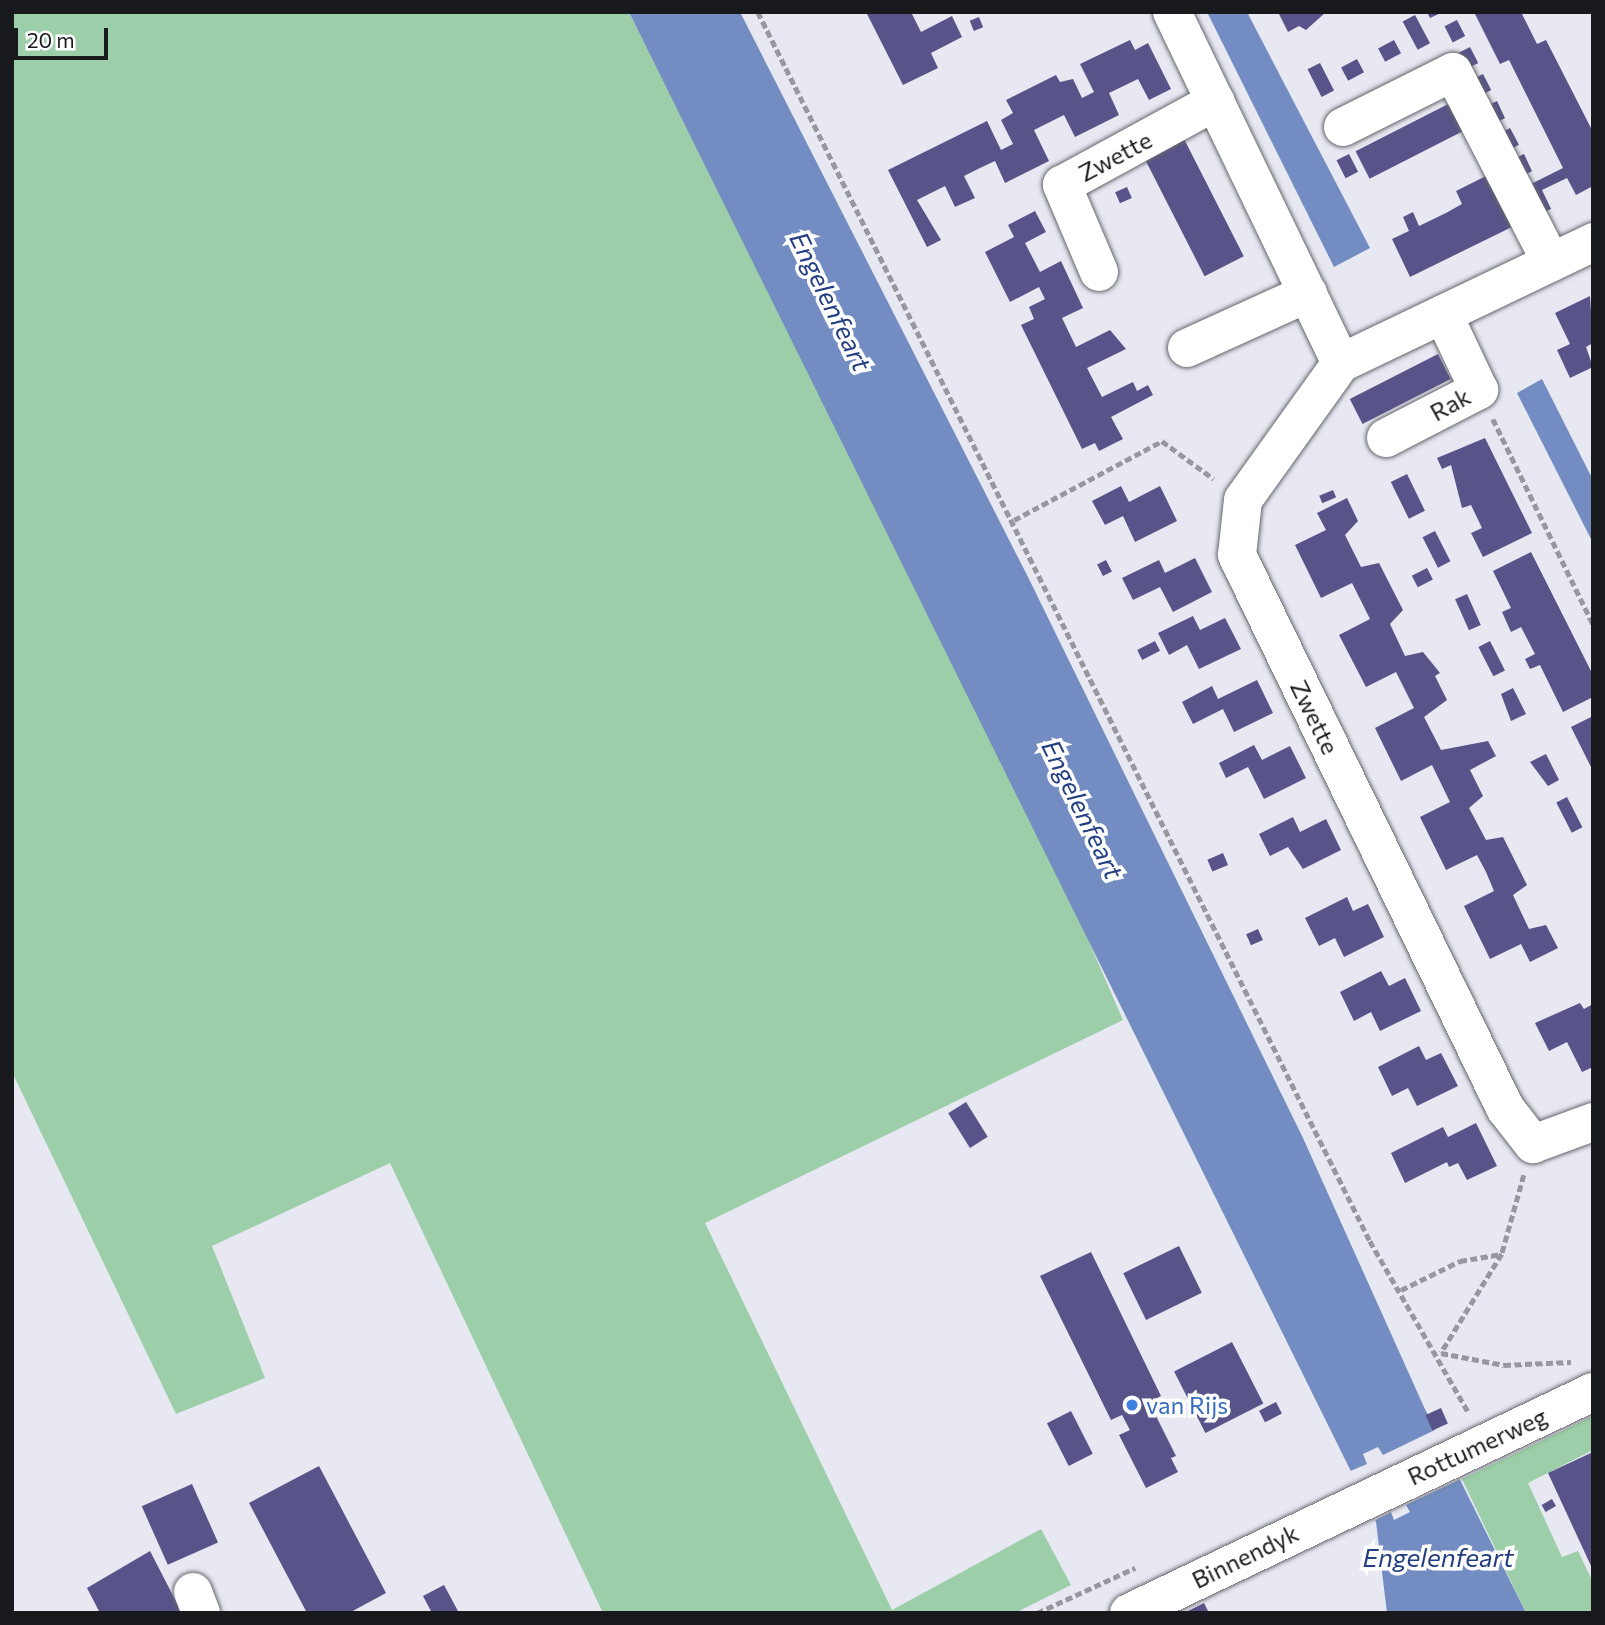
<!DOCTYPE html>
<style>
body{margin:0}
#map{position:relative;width:1605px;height:1625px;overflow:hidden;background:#e7e8f1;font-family:Commissioner,sans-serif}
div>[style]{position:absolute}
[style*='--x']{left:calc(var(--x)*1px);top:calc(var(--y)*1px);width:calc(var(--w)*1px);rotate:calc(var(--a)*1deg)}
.green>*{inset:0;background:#9ccfa9}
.water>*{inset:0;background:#738dc2}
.pier>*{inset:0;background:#e7e8f1}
.building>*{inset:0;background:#585389;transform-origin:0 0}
.path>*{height:4.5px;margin-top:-2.25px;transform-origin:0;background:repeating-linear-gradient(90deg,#97989e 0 7px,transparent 0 10.5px)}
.roads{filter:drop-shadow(0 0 2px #65666d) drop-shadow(0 0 2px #65666d)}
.minor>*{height:38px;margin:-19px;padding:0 19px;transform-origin:19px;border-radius:19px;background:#fff}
.major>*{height:38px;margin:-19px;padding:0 19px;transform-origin:19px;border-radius:19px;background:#fff}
.dots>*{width:19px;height:19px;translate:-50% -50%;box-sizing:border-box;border:4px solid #fff;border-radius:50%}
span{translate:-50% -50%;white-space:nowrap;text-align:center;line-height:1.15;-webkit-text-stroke:7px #fff;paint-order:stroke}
.street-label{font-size:24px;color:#18191c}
.shop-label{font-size:24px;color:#366cbe}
.left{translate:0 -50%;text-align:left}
.water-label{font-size:26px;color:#233f81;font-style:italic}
.frame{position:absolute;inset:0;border:14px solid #18191c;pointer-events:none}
.scale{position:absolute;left:14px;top:28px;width:94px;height:32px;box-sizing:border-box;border:4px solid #18191c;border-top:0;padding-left:9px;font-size:21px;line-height:24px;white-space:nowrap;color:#18191c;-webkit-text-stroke:5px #fff;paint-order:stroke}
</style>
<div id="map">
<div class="green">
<div style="clip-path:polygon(12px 12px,629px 12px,1059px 873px,1123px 1020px,705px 1223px,892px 1610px,1041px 1529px,1071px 1585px,1015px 1613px,603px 1613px,390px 1163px,212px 1246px,265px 1378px,176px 1414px,12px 1072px)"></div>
<div style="clip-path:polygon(1593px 1416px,1593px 1450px,1528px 1483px,1562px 1557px,1578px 1551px,1593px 1582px,1593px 1613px,1526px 1613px,1462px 1479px)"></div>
</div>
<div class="water">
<div style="clip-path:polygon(629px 12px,740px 12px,1028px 577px,1303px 1138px,1424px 1407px,1526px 1613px,1387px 1613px,1376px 1522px)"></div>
<div style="clip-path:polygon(1207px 12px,1247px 12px,1370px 248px,1334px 267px)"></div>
<div style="clip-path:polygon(1542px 379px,1593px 480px,1593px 543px,1517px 393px)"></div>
</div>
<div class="pier">
<div style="clip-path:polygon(1439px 1428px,1465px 1477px,1406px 1505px,1410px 1512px,1394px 1520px,1391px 1512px,1372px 1522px,1348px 1472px,1367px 1464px,1363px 1454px,1378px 1447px,1383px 1455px)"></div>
</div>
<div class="building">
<div style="clip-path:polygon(866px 12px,911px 12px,921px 32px,952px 16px,962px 37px,931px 53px,938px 68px,903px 85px)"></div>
<div style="clip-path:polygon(1278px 12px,1326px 12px,1306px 30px,1299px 26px,1288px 32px)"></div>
<div style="clip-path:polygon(1427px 12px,1443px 12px,1430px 18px)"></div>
<div style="clip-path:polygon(1474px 12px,1521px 12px,1537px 44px,1546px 40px,1593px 132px,1593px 186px,1576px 195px,1567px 178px,1542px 190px,1551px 209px,1538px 215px,1525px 187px,1563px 168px,1509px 60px,1500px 64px)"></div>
<div style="left:1415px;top:15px;width:32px;height:14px;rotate:62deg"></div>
<div style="left:979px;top:17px;width:11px;height:10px;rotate:68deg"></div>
<div style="left:1457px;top:20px;width:18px;height:14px;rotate:63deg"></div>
<div style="clip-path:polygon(1130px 40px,1135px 50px,1148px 43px,1171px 89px,1149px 100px,1138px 79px,1109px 93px,1119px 115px,1075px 137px,1064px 115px,1034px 130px,1049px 161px,1005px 183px,995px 161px,980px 168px,964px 176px,975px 198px,955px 207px,945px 186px,917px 200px,941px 240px,927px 247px,888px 170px,987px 121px,1001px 150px,1013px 144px,1001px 120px,1013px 113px,1006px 100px,1056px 75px,1060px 82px,1073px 79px,1082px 98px,1094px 92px,1080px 64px)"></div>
<div style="left:1394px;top:40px;width:15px;height:18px;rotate:62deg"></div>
<div style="left:1470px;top:47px;width:18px;height:13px;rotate:63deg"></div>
<div style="left:1357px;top:59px;width:15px;height:18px;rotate:62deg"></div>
<div style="left:1320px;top:63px;width:31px;height:14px;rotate:63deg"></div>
<div style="left:1483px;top:74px;width:18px;height:13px;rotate:63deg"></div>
<div style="left:1458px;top:99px;width:31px;height:115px;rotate:63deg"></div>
<div style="left:1497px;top:101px;width:19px;height:13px;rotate:65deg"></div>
<div style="left:1510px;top:128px;width:19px;height:13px;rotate:62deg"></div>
<div style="left:1182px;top:135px;width:136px;height:44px;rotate:63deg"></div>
<div style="left:1349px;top:154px;width:20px;height:14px;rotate:63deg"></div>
<div style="left:1524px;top:154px;width:19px;height:14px;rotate:65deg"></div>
<div style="clip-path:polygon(1494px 172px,1520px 223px,1410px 277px,1392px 239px,1409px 231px,1403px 217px,1413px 212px,1419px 226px,1446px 213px,1462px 204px,1456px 191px)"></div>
<div style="left:1127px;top:187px;width:12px;height:13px;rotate:66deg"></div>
<div style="clip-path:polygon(1035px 211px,1046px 232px,1025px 243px,1040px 272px,1061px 261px,1083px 308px,1062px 318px,1076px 347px,1110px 330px,1126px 349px,1087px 368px,1102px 397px,1133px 382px,1137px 391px,1148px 385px,1153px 395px,1111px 417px,1123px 439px,1099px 451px,1095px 443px,1082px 449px,1021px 325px,1034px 319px,1029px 307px,1045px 299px,1039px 287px,1010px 302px,985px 252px,1014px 237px,1008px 225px)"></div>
<div style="clip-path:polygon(1590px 296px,1593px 343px,1586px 347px,1593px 367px,1570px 378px,1557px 350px,1570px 344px,1555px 313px)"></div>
<div style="left:1438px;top:354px;width:28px;height:99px;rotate:63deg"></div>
<div style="clip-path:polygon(1485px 438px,1532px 533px,1483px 557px,1471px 533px,1482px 528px,1471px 505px,1462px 508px,1451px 465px,1442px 469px,1437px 458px)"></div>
<div style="left:1407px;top:474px;width:41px;height:18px;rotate:64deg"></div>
<div style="clip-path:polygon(1121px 486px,1129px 502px,1160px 486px,1177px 521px,1135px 542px,1123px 516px,1105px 525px,1092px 501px)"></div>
<div style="left:1333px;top:490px;width:8px;height:15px;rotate:67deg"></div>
<div style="clip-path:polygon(1347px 498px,1358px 521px,1345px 535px,1361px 567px,1379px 563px,1403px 610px,1390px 624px,1405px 656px,1423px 652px,1440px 673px,1435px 676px,1447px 700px,1424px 717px,1441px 750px,1488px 741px,1496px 756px,1470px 770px,1483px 796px,1469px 808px,1486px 840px,1503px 837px,1527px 885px,1513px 895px,1529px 929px,1546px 925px,1558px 948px,1530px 962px,1521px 944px,1490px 959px,1464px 906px,1494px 891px,1486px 872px,1477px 855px,1446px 870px,1420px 817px,1450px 802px,1432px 765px,1401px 781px,1375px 728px,1414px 708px,1396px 672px,1366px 687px,1339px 635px,1370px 619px,1352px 583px,1321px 598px,1295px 545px,1326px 530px,1317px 513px)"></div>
<div style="left:1435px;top:531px;width:34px;height:14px;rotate:63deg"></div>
<div style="clip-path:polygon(1531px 552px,1593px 675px,1593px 697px,1563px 712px,1540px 665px,1530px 669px,1525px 659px,1535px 654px,1521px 627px,1511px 632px,1502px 612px,1511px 608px,1493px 571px)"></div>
<div style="clip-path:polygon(1195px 558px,1212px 592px,1173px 612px,1160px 587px,1133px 600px,1122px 578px,1159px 560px,1165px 573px)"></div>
<div style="left:1106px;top:560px;width:13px;height:10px;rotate:63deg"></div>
<div style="left:1427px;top:568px;width:13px;height:17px;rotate:63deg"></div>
<div style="left:1467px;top:594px;width:34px;height:13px;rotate:66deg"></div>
<div style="clip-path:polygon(1193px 616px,1200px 630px,1225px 618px,1241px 649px,1199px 669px,1187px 645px,1169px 655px,1158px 633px)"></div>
<div style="left:1155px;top:641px;width:11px;height:20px;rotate:63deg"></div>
<div style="left:1490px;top:641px;width:33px;height:13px;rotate:63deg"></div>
<div style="clip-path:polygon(1257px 680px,1273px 713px,1234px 732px,1223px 709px,1193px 724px,1182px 702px,1212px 686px,1218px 699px)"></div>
<div style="clip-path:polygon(1513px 688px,1526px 714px,1511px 721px,1501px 694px)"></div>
<div style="clip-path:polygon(1593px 716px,1593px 771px,1571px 727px)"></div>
<div style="clip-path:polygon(1254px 745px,1262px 760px,1290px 746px,1306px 778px,1264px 799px,1248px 767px,1226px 778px,1219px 763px)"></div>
<div style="clip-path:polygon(1546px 754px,1559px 780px,1548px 786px,1530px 762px)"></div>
<div style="left:1567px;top:797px;width:34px;height:12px;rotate:63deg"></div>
<div style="clip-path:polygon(1293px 817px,1300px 832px,1326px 819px,1341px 850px,1303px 869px,1288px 847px,1270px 856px,1259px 834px)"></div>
<div style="left:1223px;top:853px;width:13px;height:17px;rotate:67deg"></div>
<div style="clip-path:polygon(1347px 897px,1353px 911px,1368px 904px,1384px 937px,1344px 957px,1335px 938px,1319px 946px,1305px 918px)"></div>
<div style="left:1258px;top:929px;width:12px;height:13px;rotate:66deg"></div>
<div style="clip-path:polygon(1381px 971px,1389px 986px,1405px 978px,1421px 1011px,1380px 1031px,1371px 1012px,1354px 1021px,1340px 992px)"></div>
<div style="clip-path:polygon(1580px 1003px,1584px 1009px,1593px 1004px,1593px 1067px,1582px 1072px,1567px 1042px,1549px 1051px,1535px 1023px)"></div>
<div style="clip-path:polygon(1419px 1046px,1426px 1060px,1441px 1053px,1458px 1086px,1417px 1106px,1408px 1088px,1392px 1096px,1378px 1067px)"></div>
<div style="left:966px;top:1102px;width:41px;height:21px;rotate:58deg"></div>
<div style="clip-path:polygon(1476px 1123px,1497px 1166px,1467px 1180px,1458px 1163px,1449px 1167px,1447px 1162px,1405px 1183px,1391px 1153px,1443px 1127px,1448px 1137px)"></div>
<div style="left:1179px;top:1246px;width:52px;height:62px;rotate:64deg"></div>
<div style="clip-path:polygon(1091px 1252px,1161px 1396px,1149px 1402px,1176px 1456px,1171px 1458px,1178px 1472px,1146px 1488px,1119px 1435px,1130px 1430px,1122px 1415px,1111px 1420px,1040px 1276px)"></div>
<div style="left:1232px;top:1342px;width:69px;height:65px;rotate:63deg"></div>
<div style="left:1276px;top:1402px;width:13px;height:19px;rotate:63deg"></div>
<div style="left:1441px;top:1408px;width:17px;height:17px;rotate:66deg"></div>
<div style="left:1071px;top:1411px;width:48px;height:27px;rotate:63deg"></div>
<div style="clip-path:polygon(1593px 1452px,1593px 1565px,1591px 1566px,1548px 1473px)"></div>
<div style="clip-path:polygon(319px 1466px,386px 1593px,349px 1613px,307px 1613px,249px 1503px)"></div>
<div style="left:192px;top:1484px;width:64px;height:55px;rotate:66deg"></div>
<div style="left:1552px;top:1499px;width:8px;height:12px;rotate:60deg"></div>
<div style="clip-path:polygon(150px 1551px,182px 1613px,100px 1613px,87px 1588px)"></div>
<div style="clip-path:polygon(444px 1585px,459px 1613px,432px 1613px,423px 1596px)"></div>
<div style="clip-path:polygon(1204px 1603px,1209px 1613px,1184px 1613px)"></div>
</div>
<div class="path">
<div style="--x:758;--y:12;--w:1373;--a:63.53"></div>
<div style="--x:1370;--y:1241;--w:198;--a:60.1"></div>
<div style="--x:1493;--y:419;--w:228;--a:64"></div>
<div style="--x:1014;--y:520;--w:168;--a:-28.1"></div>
<div style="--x:1162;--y:441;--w:64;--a:36.2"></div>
<div style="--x:1524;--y:1175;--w:82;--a:105.6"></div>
<div style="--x:1502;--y:1254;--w:116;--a:121.6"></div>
<div style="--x:1441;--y:1353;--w:64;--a:10.8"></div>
<div style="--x:1504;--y:1365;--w:67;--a:-2.6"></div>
<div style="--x:1401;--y:1290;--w:66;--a:-26.2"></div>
<div style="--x:1460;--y:1261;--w:42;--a:-9.7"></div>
<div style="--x:1037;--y:1613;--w:108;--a:-24.7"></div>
</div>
<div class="roads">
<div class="minor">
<div style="--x:1172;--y:12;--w:390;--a:64.3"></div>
<div style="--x:1341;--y:363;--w:168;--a:125.6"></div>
<div style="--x:1243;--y:500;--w:55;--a:96.2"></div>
<div style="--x:1237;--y:555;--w:615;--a:64.14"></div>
<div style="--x:1505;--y:1108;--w:46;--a:52.1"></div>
<div style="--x:1533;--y:1144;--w:64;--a:-20.1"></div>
<div style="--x:1343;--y:127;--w:123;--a:-26.6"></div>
<div style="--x:1453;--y:72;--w:214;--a:62.7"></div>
<div style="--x:1099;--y:272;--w:95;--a:-113"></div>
<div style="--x:1062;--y:185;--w:175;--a:-28.6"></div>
<div style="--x:1187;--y:348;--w:133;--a:-24.4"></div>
<div style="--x:1341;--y:363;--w:280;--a:-25.6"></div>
<div style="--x:1386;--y:438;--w:105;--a:-27.3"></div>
<div style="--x:1479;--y:390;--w:84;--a:-115.3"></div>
<div style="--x:193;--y:1592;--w:22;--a:69"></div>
</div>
<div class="major">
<div style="--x:1129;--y:1613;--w:514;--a:-25.47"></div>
</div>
</div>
<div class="dots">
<div style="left:1132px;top:1405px;background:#3f7fe0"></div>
</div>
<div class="street-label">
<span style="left:1115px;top:156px;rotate:-28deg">Zwette</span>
<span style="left:1450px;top:404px;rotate:-29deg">Rak</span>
<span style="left:1315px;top:717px;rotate:64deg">Zwette</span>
<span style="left:1477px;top:1446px;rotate:-25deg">Rottumerweg</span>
<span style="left:1245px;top:1556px;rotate:-26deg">Binnendyk</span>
</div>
<div class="shop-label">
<span class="left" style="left:1146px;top:1405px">van Rijs</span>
</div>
<div class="water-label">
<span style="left:831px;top:301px;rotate:64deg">Engelenfeart</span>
<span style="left:1083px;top:809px;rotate:64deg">Engelenfeart</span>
<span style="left:1438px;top:1557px">Engelenfeart</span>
</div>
<div class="frame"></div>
<div class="scale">20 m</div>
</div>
